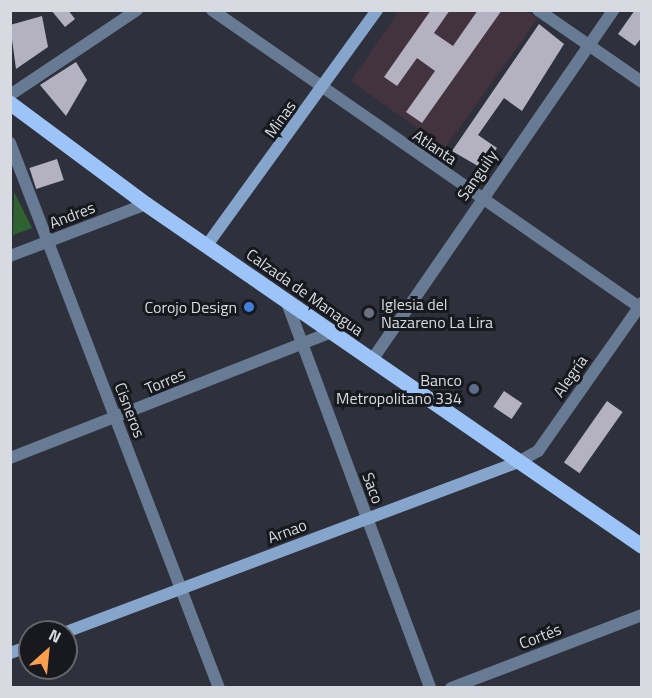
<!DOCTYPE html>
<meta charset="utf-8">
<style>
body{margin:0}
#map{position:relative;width:652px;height:698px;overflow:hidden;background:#2e303b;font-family:"Titillium Web",sans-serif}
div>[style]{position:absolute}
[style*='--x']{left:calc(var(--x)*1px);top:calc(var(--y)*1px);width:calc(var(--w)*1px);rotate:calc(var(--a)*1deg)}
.education>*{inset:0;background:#43333f}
.green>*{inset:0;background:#2e6331}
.building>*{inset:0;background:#b4b2c0;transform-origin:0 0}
.street>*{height:12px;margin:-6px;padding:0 6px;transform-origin:6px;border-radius:6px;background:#687b94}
.secondary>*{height:12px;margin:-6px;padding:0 6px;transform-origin:6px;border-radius:6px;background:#86a5cc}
.primary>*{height:15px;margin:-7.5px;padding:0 7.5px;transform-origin:7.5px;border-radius:7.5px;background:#9dc4f8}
.dots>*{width:16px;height:16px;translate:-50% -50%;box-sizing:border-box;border:3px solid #18191e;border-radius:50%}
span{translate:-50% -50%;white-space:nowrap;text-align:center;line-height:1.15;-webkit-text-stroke:6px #18191e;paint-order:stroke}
.street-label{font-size:16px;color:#d8dae1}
.poi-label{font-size:16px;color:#d8dae1}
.left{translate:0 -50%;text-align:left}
.right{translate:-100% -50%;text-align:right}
.frame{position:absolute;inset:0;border:12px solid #d8dae1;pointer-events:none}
.north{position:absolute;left:18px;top:620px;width:60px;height:60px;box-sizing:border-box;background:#18191e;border:2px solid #65666c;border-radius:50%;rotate:27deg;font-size:16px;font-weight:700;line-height:24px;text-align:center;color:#d8dae1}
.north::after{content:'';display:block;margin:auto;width:21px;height:27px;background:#fa9f4e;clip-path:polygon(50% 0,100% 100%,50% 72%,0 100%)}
</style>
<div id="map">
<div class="education">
<div style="clip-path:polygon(399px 11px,526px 11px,538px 18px,445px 148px,351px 81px)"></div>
</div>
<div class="green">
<div style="clip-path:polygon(14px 192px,32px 228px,13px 235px)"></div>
</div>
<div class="building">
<div style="clip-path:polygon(51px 10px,68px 10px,75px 19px,65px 27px)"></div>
<div style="clip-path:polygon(431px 10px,450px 10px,434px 33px,453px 46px,478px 10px,502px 10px,422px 123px,406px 112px,435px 71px,417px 58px,397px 86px,384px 77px)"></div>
<div style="clip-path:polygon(635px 10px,642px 10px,642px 37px,635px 46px,618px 34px)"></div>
<div style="clip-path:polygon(42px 16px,48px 47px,16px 69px,10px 25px)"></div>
<div style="clip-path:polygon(539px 24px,564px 44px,522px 111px,504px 98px,478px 135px,497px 148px,483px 169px,452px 151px)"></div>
<div style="clip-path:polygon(76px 62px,87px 80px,66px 116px,40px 85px)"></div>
<div style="left:57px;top:159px;width:22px;height:29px;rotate:72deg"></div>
<div style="left:504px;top:391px;width:22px;height:19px;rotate:34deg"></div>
<div style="left:607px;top:401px;width:19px;height:75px;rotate:35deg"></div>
</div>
<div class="street">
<div style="--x:212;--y:10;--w:524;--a:34.81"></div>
<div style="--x:538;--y:10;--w:126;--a:34.7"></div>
<div style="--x:10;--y:95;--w:153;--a:-33.8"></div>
<div style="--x:10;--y:143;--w:584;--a:69.02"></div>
<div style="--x:10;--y:256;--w:146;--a:-20.9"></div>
<div style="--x:286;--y:300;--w:414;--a:69.6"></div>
<div style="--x:372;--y:360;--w:425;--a:-55.4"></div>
<div style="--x:10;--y:458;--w:345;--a:-21.4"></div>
<div style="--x:520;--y:461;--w:21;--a:-29"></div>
<div style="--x:538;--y:451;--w:181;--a:-54.9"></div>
<div style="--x:451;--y:688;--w:204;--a:-20.9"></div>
</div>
<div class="secondary">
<div style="--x:207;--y:245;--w:290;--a:-54.1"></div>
<div style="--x:66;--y:632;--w:485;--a:-20.6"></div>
<div style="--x:10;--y:653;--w:21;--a:-19"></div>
</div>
<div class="primary">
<div style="--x:10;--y:103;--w:169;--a:36.6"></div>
<div style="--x:146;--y:204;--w:602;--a:34.59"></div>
</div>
<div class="dots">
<div style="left:249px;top:307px;background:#3f7fe0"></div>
<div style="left:369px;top:313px;background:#6b7280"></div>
<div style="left:474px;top:389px;background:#5c6f8a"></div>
</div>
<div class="street-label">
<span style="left:280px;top:119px;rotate:-54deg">Minas</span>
<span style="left:435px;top:147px;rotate:34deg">Atlanta</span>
<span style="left:477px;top:175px;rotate:-55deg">Sanguily</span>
<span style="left:72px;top:215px;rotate:-21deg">Andres</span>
<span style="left:305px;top:292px;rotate:35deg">Calzada de Managua</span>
<span style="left:570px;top:376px;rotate:-55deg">Alegría</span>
<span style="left:165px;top:381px;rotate:-23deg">Torres</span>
<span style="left:130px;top:410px;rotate:69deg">Cisneros</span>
<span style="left:373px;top:488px;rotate:70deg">Saco</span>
<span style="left:287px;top:531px;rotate:-21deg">Arnao</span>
<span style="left:540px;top:636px;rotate:-21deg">Cortés</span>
</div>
<div class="poi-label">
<span class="left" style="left:381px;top:313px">Iglesia del<br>Nazareno La Lira</span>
<span class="right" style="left:237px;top:307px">Corojo Design</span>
<span class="right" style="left:462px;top:389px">Banco<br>Metropolitano 334</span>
</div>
<div class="frame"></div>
<div class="north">N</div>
</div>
